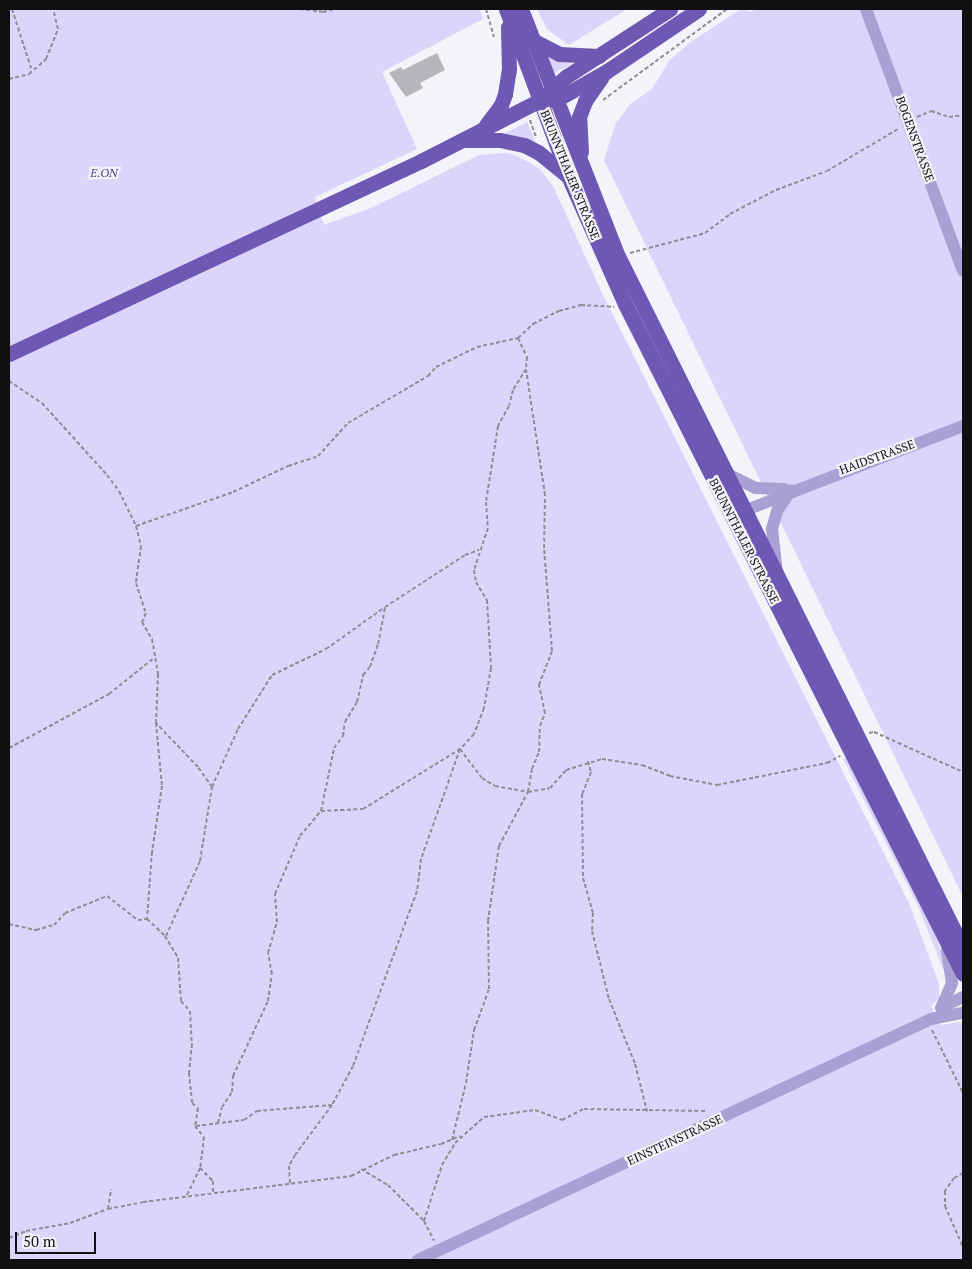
<!DOCTYPE html>
<style>
body{margin:0}
#map{position:relative;width:972px;height:1269px;overflow:hidden;background:#f3f3fa;font-family:"PT Serif",serif}
div>[style]{position:absolute}
[style*='--x']{left:calc(var(--x)*1px);top:calc(var(--y)*1px);width:calc(var(--w)*1px);rotate:calc(var(--a)*1deg)}
.green>*{inset:0;background:#dbd5fc}
.building>*{inset:0;background:#b7b6bd}
.path>*{height:2px;margin-top:-1px;transform-origin:0;background:repeating-linear-gradient(90deg,#8e8e93 0 4px,transparent 0 6.5px)}
.minor>*{height:12px;margin:-6px;padding:0 6px;transform-origin:6px;border-radius:6px;background:#a9a1d3}
.major>*{height:15px;margin:-7.5px;padding:0 7.5px;transform-origin:7.5px;border-radius:7.5px;background:#6d58b3}
span{translate:-50% -50%;white-space:nowrap;text-align:center;line-height:1.15;-webkit-text-stroke:4.5px #f3f3fa;paint-order:stroke}
.street-label{font-size:12px;color:#101012}
.park-label{font-size:12px;color:#503b8e;font-style:italic}
.frame{position:absolute;inset:0;border:10px solid #101012;pointer-events:none}
.scale{position:absolute;left:15px;top:1232px;width:81px;height:22px;box-sizing:border-box;border:2px solid #101012;border-top:0;padding-left:6px;font-size:15px;line-height:18px;white-space:nowrap;color:#101012;-webkit-text-stroke:4px #f3f3fa;paint-order:stroke}
</style>
<div id="map">
<div class="green">
<div style="clip-path:polygon(9px 9px,480px 9px,483px 19px,382px 72px,417px 149px,315px 197px,324px 225px,371px 208px,479px 155px,507px 153px,519px 157px,540px 169px,553px 186px,602px 293px,909px 903px,939px 984px,939px 998px,931px 1006px,940px 1025px,960px 1022px,963px 1025px,963px 1260px,9px 1260px)"></div>
<div style="clip-path:polygon(537px 9px,627px 9px,569px 45px,547px 29px)"></div>
<div style="clip-path:polygon(741px 9px,751px 12px,756px 9px,963px 9px,963px 897px,604px 160px,615px 125px,630px 104px,652px 89px,669px 61px,689px 43px)"></div>
<div style="clip-path:polygon(547px 56px,557px 61px,570px 63px,571px 65px,552px 74px)"></div>
<div style="clip-path:polygon(527px 122px,536px 144px,501px 135px)"></div>
<div style="clip-path:polygon(846px 758px,932px 926px,943px 956px,947px 979px,918px 906px,843px 759px)"></div>
</div>
<div class="building">
<div style="clip-path:polygon(437px 53px,445px 70px,420px 83px,423px 88px,406px 97px,389px 73px,401px 67px,403px 70px)"></div>
</div>
<div class="path">
<div style="--x:12;--y:9;--w:65;--a:72.1"></div>
<div style="--x:300;--y:9;--w:23;--a:7"></div>
<div style="--x:323;--y:12;--w:12;--a:-14"></div>
<div style="--x:486;--y:9;--w:29;--a:74"></div>
<div style="--x:9;--y:79;--w:21;--a:-14"></div>
<div style="--x:29;--y:74;--w:23;--a:-41"></div>
<div style="--x:46;--y:59;--w:32;--a:-68"></div>
<div style="--x:58;--y:29;--w:21;--a:-104"></div>
<div style="--x:603;--y:100;--w:154;--a:-36.3"></div>
<div style="--x:917;--y:117;--w:15;--a:-23"></div>
<div style="--x:931;--y:111;--w:19;--a:18"></div>
<div style="--x:949;--y:117;--w:14;--a:-8"></div>
<div style="--x:530;--y:120;--w:18;--a:71"></div>
<div style="--x:630;--y:253;--w:78;--a:-14.9"></div>
<div style="--x:705;--y:233;--w:31;--a:-37"></div>
<div style="--x:730;--y:214;--w:52;--a:-27.6"></div>
<div style="--x:776;--y:190;--w:54;--a:-20.4"></div>
<div style="--x:827;--y:171;--w:82;--a:-30.6"></div>
<div style="--x:518;--y:338;--w:21;--a:-43"></div>
<div style="--x:533;--y:324;--w:29;--a:-27"></div>
<div style="--x:559;--y:311;--w:23;--a:-15"></div>
<div style="--x:581;--y:305;--w:33;--a:3"></div>
<div style="--x:9;--y:381;--w:40;--a:34"></div>
<div style="--x:42;--y:403;--w:97;--a:47.9"></div>
<div style="--x:107;--y:475;--w:20;--a:53"></div>
<div style="--x:119;--y:491;--w:39;--a:64"></div>
<div style="--x:136;--y:526;--w:21;--a:76"></div>
<div style="--x:141;--y:546;--w:37;--a:98"></div>
<div style="--x:136;--y:583;--w:32;--a:72"></div>
<div style="--x:146;--y:613;--w:10;--a:114"></div>
<div style="--x:142;--y:622;--w:20;--a:60"></div>
<div style="--x:152;--y:639;--w:36;--a:80"></div>
<div style="--x:158;--y:674;--w:49;--a:92.3"></div>
<div style="--x:136;--y:526;--w:103;--a:-19.3"></div>
<div style="--x:233;--y:492;--w:61;--a:-25.3"></div>
<div style="--x:288;--y:466;--w:32;--a:-18"></div>
<div style="--x:318;--y:456;--w:45;--a:-47.7"></div>
<div style="--x:348;--y:423;--w:93;--a:-30.4"></div>
<div style="--x:428;--y:376;--w:12;--a:-48"></div>
<div style="--x:436;--y:367;--w:46;--a:-26"></div>
<div style="--x:477;--y:347;--w:42;--a:-12.4"></div>
<div style="--x:518;--y:338;--w:21;--a:65"></div>
<div style="--x:527;--y:357;--w:12;--a:95"></div>
<div style="--x:526;--y:369;--w:25;--a:122"></div>
<div style="--x:513;--y:390;--w:16;--a:104"></div>
<div style="--x:509;--y:406;--w:23;--a:119"></div>
<div style="--x:498;--y:426;--w:77;--a:99"></div>
<div style="--x:486;--y:502;--w:26;--a:86"></div>
<div style="--x:488;--y:528;--w:44;--a:108.4"></div>
<div style="--x:474;--y:570;--w:12;--a:81"></div>
<div style="--x:476;--y:582;--w:21;--a:59"></div>
<div style="--x:487;--y:600;--w:68;--a:86.6"></div>
<div style="--x:491;--y:668;--w:41;--a:99.9"></div>
<div style="--x:484;--y:708;--w:28;--a:111"></div>
<div style="--x:474;--y:734;--w:21;--a:133"></div>
<div style="--x:460;--y:749;--w:117;--a:109.5"></div>
<div style="--x:421;--y:859;--w:32;--a:97"></div>
<div style="--x:417;--y:891;--w:186;--a:110.1"></div>
<div style="--x:353;--y:1066;--w:44;--a:118.3"></div>
<div style="--x:332;--y:1105;--w:62;--a:126.5"></div>
<div style="--x:295;--y:1155;--w:13;--a:119"></div>
<div style="--x:289;--y:1166;--w:17;--a:87"></div>
<div style="--x:869;--y:733;--w:5;--a:-11"></div>
<div style="--x:874;--y:732;--w:98;--a:24.2"></div>
<div style="--x:9;--y:748;--w:114;--a:-28.4"></div>
<div style="--x:109;--y:694;--w:58;--a:-38.7"></div>
<div style="--x:588;--y:761;--w:11;--a:75"></div>
<div style="--x:591;--y:772;--w:24;--a:112"></div>
<div style="--x:582;--y:794;--w:84;--a:89.3"></div>
<div style="--x:583;--y:878;--w:36;--a:74"></div>
<div style="--x:593;--y:913;--w:18;--a:93"></div>
<div style="--x:592;--y:931;--w:70;--a:76"></div>
<div style="--x:609;--y:999;--w:70;--a:68.2"></div>
<div style="--x:635;--y:1064;--w:49;--a:75.7"></div>
<div style="--x:212;--y:787;--w:24;--a:-125"></div>
<div style="--x:198;--y:767;--w:61;--a:-133.7"></div>
<div style="--x:156;--y:723;--w:63;--a:84.6"></div>
<div style="--x:162;--y:786;--w:67;--a:98.6"></div>
<div style="--x:152;--y:852;--w:67;--a:94.3"></div>
<div style="--x:147;--y:919;--w:25;--a:43"></div>
<div style="--x:165;--y:936;--w:26;--a:59"></div>
<div style="--x:178;--y:958;--w:43;--a:86"></div>
<div style="--x:181;--y:1001;--w:13;--a:48"></div>
<div style="--x:190;--y:1011;--w:33;--a:87"></div>
<div style="--x:192;--y:1044;--w:29;--a:96"></div>
<div style="--x:189;--y:1073;--w:30;--a:84"></div>
<div style="--x:192;--y:1103;--w:8;--a:40"></div>
<div style="--x:198;--y:1108;--w:18;--a:99"></div>
<div style="--x:195;--y:1126;--w:14;--a:51"></div>
<div style="--x:204;--y:1137;--w:31;--a:97"></div>
<div style="--x:200;--y:1168;--w:18;--a:45"></div>
<div style="--x:213;--y:1181;--w:12;--a:90"></div>
<div style="--x:321;--y:811;--w:64;--a:-78.3"></div>
<div style="--x:334;--y:748;--w:15;--a:-53"></div>
<div style="--x:343;--y:736;--w:14;--a:-82"></div>
<div style="--x:345;--y:722;--w:23;--a:-59"></div>
<div style="--x:357;--y:702;--w:28;--a:-77"></div>
<div style="--x:363;--y:675;--w:11;--a:-49"></div>
<div style="--x:370;--y:667;--w:24;--a:-71"></div>
<div style="--x:378;--y:644;--w:38;--a:-79"></div>
<div style="--x:9;--y:924;--w:28;--a:13"></div>
<div style="--x:36;--y:930;--w:19;--a:-16"></div>
<div style="--x:54;--y:925;--w:16;--a:-47"></div>
<div style="--x:65;--y:913;--w:45;--a:-22"></div>
<div style="--x:107;--y:896;--w:39;--a:38"></div>
<div style="--x:138;--y:920;--w:9;--a:-6"></div>
<div style="--x:166;--y:936;--w:82;--a:-65.6"></div>
<div style="--x:200;--y:861;--w:75;--a:-80.8"></div>
<div style="--x:212;--y:787;--w:64;--a:-65.9"></div>
<div style="--x:238;--y:729;--w:64;--a:-57.8"></div>
<div style="--x:272;--y:675;--w:60;--a:-25.7"></div>
<div style="--x:326;--y:649;--w:72;--a:-35.4"></div>
<div style="--x:385;--y:607;--w:95;--a:-33"></div>
<div style="--x:465;--y:555;--w:15;--a:-20"></div>
<div style="--x:932;--y:1030;--w:70;--a:63.8"></div>
<div style="--x:218;--y:1123;--w:16;--a:-76"></div>
<div style="--x:222;--y:1107;--w:18;--a:-56"></div>
<div style="--x:232;--y:1092;--w:16;--a:-86"></div>
<div style="--x:233;--y:1076;--w:83;--a:-65"></div>
<div style="--x:268;--y:1001;--w:27;--a:-82"></div>
<div style="--x:272;--y:974;--w:21;--a:-101"></div>
<div style="--x:268;--y:953;--w:32;--a:-74"></div>
<div style="--x:277;--y:922;--w:28;--a:-94"></div>
<div style="--x:275;--y:894;--w:63;--a:-66.7"></div>
<div style="--x:300;--y:836;--w:33;--a:-50"></div>
<div style="--x:321;--y:811;--w:42;--a:-2.7"></div>
<div style="--x:363;--y:809;--w:114;--a:-31.7"></div>
<div style="--x:460;--y:749;--w:36;--a:53"></div>
<div style="--x:482;--y:778;--w:15;--a:32"></div>
<div style="--x:495;--y:786;--w:34;--a:10"></div>
<div style="--x:528;--y:792;--w:22;--a:-10"></div>
<div style="--x:550;--y:788;--w:24;--a:-48"></div>
<div style="--x:566;--y:770;--w:38;--a:-17"></div>
<div style="--x:602;--y:759;--w:40;--a:8.5"></div>
<div style="--x:642;--y:765;--w:30;--a:21"></div>
<div style="--x:670;--y:776;--w:48;--a:10.8"></div>
<div style="--x:717;--y:785;--w:112;--a:-11.3"></div>
<div style="--x:827;--y:763;--w:15;--a:-28"></div>
<div style="--x:196;--y:1126;--w:48;--a:-7.1"></div>
<div style="--x:244;--y:1120;--w:16;--a:-35"></div>
<div style="--x:257;--y:1111;--w:75;--a:-4.6"></div>
<div style="--x:452;--y:1140;--w:59;--a:-76.2"></div>
<div style="--x:466;--y:1083;--w:54;--a:-81.4"></div>
<div style="--x:474;--y:1030;--w:44;--a:-69.9"></div>
<div style="--x:489;--y:989;--w:68;--a:-90.8"></div>
<div style="--x:488;--y:921;--w:76;--a:-81.7"></div>
<div style="--x:499;--y:846;--w:61;--a:-61.8"></div>
<div style="--x:528;--y:792;--w:23;--a:-80"></div>
<div style="--x:532;--y:769;--w:18;--a:-68"></div>
<div style="--x:539;--y:752;--w:26;--a:-88"></div>
<div style="--x:540;--y:726;--w:14;--a:-69"></div>
<div style="--x:545;--y:713;--w:29;--a:-102"></div>
<div style="--x:539;--y:685;--w:36;--a:-69"></div>
<div style="--x:552;--y:651;--w:103;--a:-94.4"></div>
<div style="--x:544;--y:548;--w:53;--a:-88.9"></div>
<div style="--x:545;--y:495;--w:126;--a:-98.6"></div>
<div style="--x:361;--y:1169;--w:31;--a:31"></div>
<div style="--x:388;--y:1185;--w:51;--a:45"></div>
<div style="--x:424;--y:1221;--w:22;--a:63"></div>
<div style="--x:963;--y:1173;--w:10;--a:151"></div>
<div style="--x:954;--y:1178;--w:16;--a:125"></div>
<div style="--x:945;--y:1191;--w:15;--a:90"></div>
<div style="--x:945;--y:1206;--w:45;--a:66.3"></div>
<div style="--x:187;--y:1195;--w:30;--a:-64"></div>
<div style="--x:108;--y:1209;--w:20;--a:-81"></div>
<div style="--x:424;--y:1221;--w:59;--a:-72.2"></div>
<div style="--x:442;--y:1165;--w:26;--a:-59"></div>
<div style="--x:455;--y:1143;--w:39;--a:-42"></div>
<div style="--x:484;--y:1117;--w:51;--a:-7.8"></div>
<div style="--x:535;--y:1110;--w:29;--a:20"></div>
<div style="--x:562;--y:1120;--w:25;--a:-27"></div>
<div style="--x:584;--y:1109;--w:123;--a:0.9"></div>
<div style="--x:9;--y:1238;--w:18;--a:-22"></div>
<div style="--x:26;--y:1231;--w:45;--a:-10.3"></div>
<div style="--x:70;--y:1223;--w:40;--a:-20.2"></div>
<div style="--x:108;--y:1209;--w:36;--a:-11"></div>
<div style="--x:143;--y:1202;--w:210;--a:-7.1"></div>
<div style="--x:351;--y:1176;--w:48;--a:-26"></div>
<div style="--x:394;--y:1155;--w:48;--a:-13.2"></div>
<div style="--x:441;--y:1144;--w:21;--a:-23"></div>
</div>
<div class="minor">
<div style="--x:866;--y:9;--w:279;--a:69.7"></div>
<div style="--x:728;--y:474;--w:31;--a:27"></div>
<div style="--x:756;--y:488;--w:28;--a:2"></div>
<div style="--x:736;--y:514;--w:243;--a:-21.2"></div>
<div style="--x:777;--y:573;--w:44;--a:-96.5"></div>
<div style="--x:772;--y:529;--w:19;--a:-74"></div>
<div style="--x:777;--y:511;--w:25;--a:-56"></div>
<div style="--x:943;--y:1007;--w:22;--a:-27"></div>
<div style="--x:941;--y:1008;--w:27;--a:-66"></div>
<div style="--x:952;--y:983;--w:33;--a:-99"></div>
<div style="--x:418;--y:1260;--w:567;--a:-25.16"></div>
<div style="--x:931;--y:1019;--w:33;--a:-11"></div>
</div>
<div class="major">
<div style="--x:506;--y:9;--w:178;--a:69.6"></div>
<div style="--x:568;--y:176;--w:140;--a:66"></div>
<div style="--x:625;--y:304;--w:750;--a:63.23"></div>
<div style="--x:521;--y:9;--w:265;--a:68.6"></div>
<div style="--x:618;--y:256;--w:773;--a:63.5"></div>
<div style="--x:534;--y:41;--w:28;--a:27"></div>
<div style="--x:559;--y:54;--w:40;--a:2.9"></div>
<div style="--x:546;--y:100;--w:10;--a:0"></div>
<div style="--x:556;--y:100;--w:59;--a:-29.6"></div>
<div style="--x:607;--y:71;--w:111;--a:-34"></div>
<div style="--x:486;--y:125;--w:25;--a:-53"></div>
<div style="--x:501;--y:105;--w:12;--a:-70"></div>
<div style="--x:505;--y:94;--w:24;--a:-81"></div>
<div style="--x:509;--y:70;--w:43;--a:-91.3"></div>
<div style="--x:467;--y:140;--w:33;--a:0"></div>
<div style="--x:500;--y:140;--w:25;--a:12"></div>
<div style="--x:524;--y:145;--w:16;--a:27"></div>
<div style="--x:538;--y:152;--w:36;--a:39"></div>
<div style="--x:581;--y:152;--w:35;--a:-93"></div>
<div style="--x:579;--y:117;--w:17;--a:-69"></div>
<div style="--x:585;--y:101;--w:29;--a:-55"></div>
<div style="--x:9;--y:354;--w:455;--a:-25.1"></div>
<div style="--x:421;--y:161;--w:134;--a:-27.1"></div>
<div style="--x:540;--y:100;--w:36;--a:-42"></div>
<div style="--x:567;--y:76;--w:123;--a:-33"></div>
</div>
<div class="street-label">
<span style="left:915px;top:139px;rotate:70deg">BOGENSTRASSE</span>
<span style="left:570px;top:175px;rotate:68deg">BRUNNTHALER STRASSE</span>
<span style="left:877px;top:457px;rotate:-20deg">HAIDSTRASSE</span>
<span style="left:744px;top:541px;rotate:63deg">BRUNNTHALER STRASSE</span>
<span style="left:675px;top:1140px;rotate:-25deg">EINSTEINSTRASSE</span>
</div>
<div class="park-label">
<span style="left:104px;top:173px">E.ON</span>
</div>
<div class="frame"></div>
<div class="scale">50 m</div>
</div>
